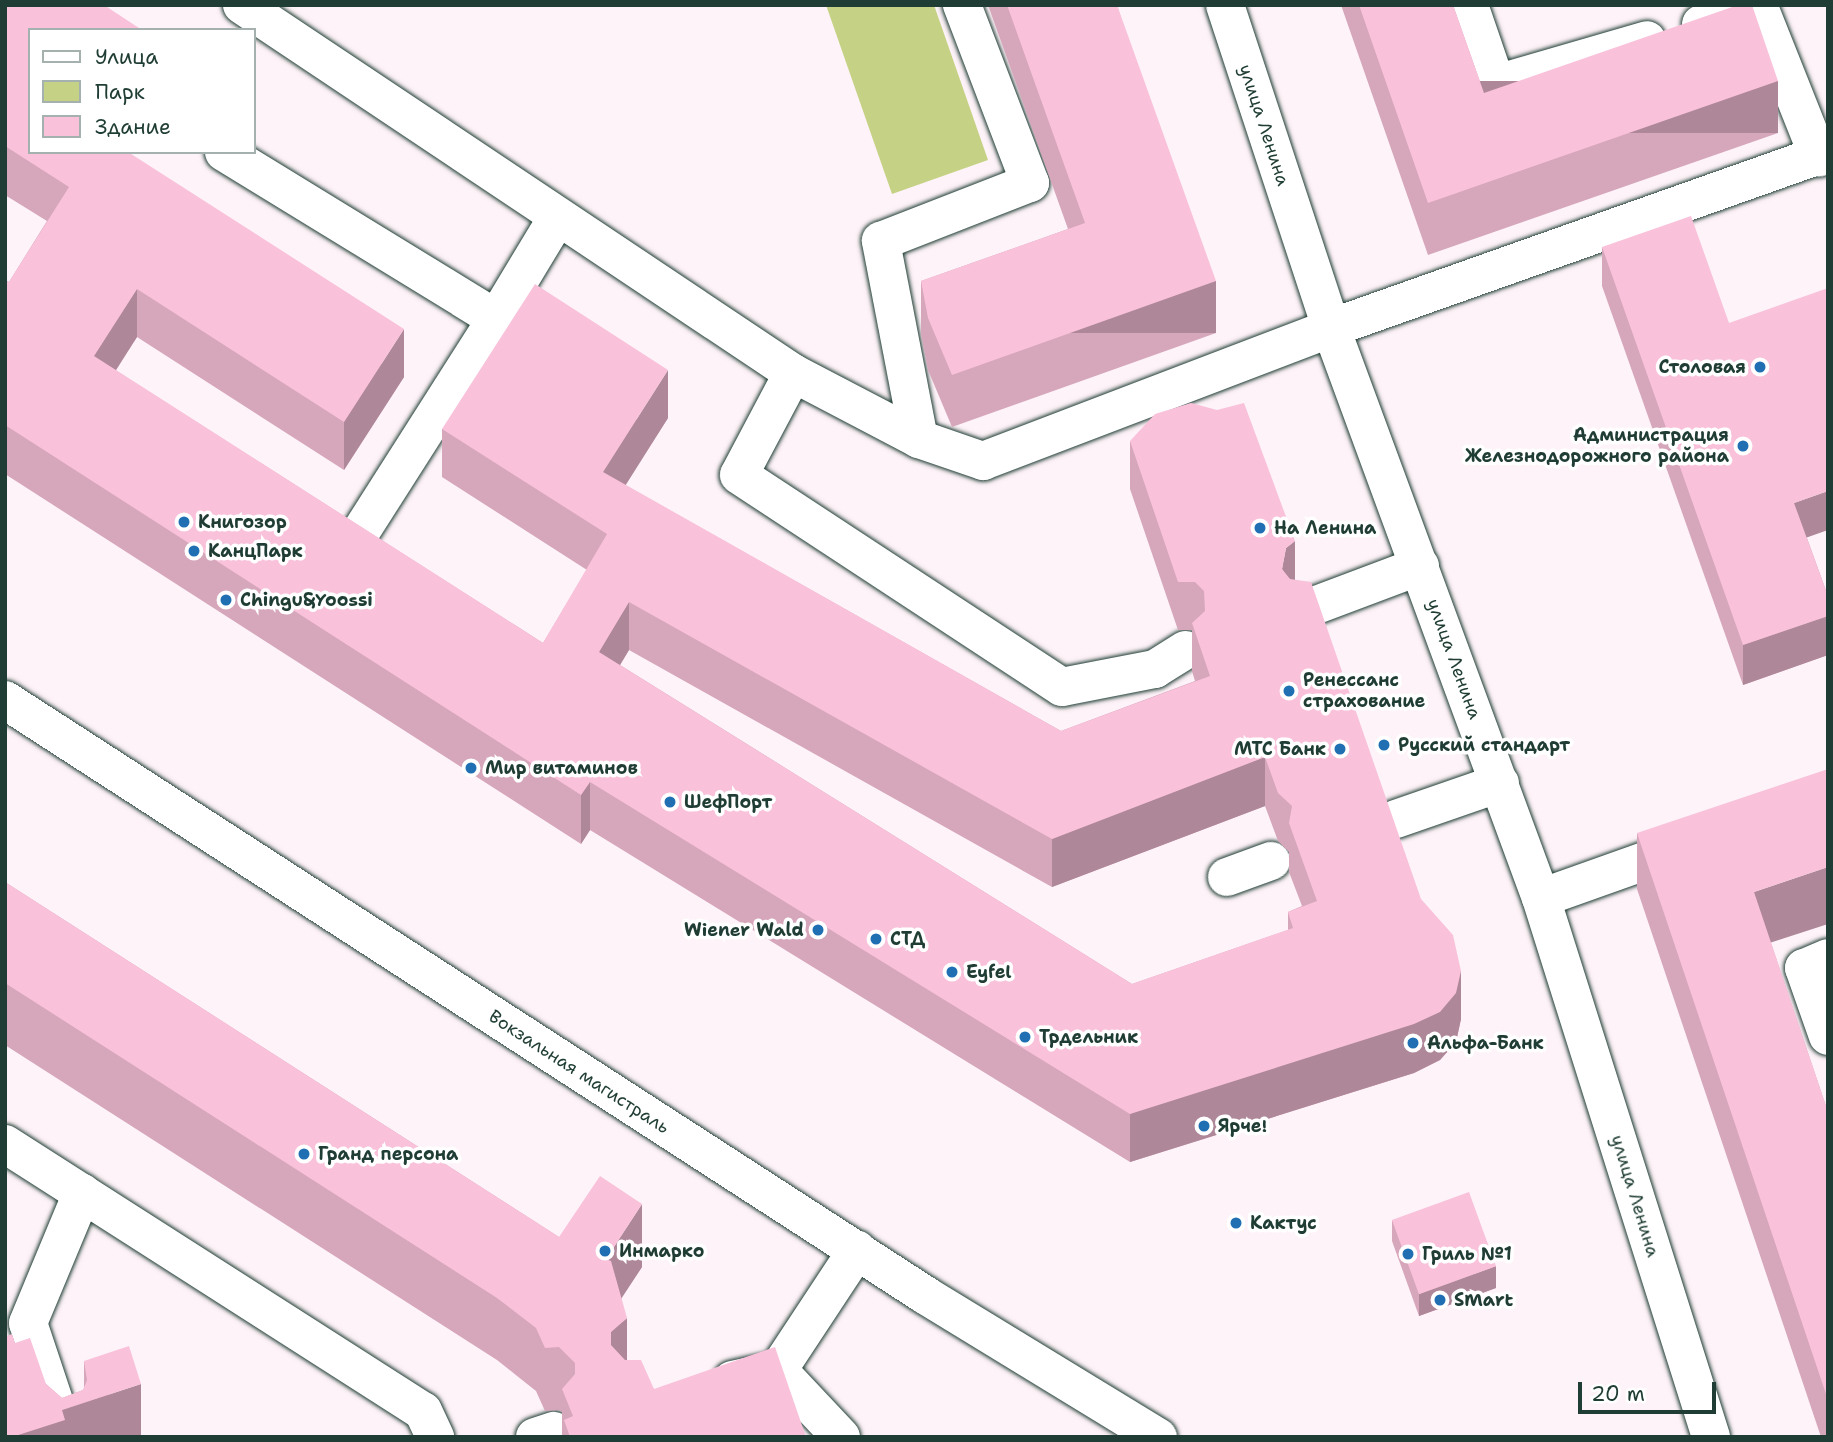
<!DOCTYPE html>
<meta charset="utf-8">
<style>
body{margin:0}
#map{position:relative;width:1833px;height:1442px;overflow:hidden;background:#fef3f8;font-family:"Shantell Sans",sans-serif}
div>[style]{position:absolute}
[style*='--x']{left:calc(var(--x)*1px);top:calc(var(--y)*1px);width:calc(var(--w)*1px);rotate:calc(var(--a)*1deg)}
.green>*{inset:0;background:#c5d285}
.roads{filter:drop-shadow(0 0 2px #1f3d34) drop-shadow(0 0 2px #1f3d34)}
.minor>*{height:38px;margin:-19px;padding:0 19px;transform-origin:19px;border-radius:19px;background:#fff}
.major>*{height:38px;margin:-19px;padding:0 19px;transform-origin:19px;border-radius:19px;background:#fff}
.wall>*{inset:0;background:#d6a6bb}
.shaded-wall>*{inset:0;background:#ae8799;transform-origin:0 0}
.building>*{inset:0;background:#f9c1da;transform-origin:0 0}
.dots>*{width:19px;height:19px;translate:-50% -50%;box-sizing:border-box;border:4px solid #fff;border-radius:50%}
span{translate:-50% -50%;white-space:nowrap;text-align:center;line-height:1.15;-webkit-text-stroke:7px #fff;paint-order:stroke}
.street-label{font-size:18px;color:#1f3d34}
.poi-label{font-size:18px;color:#1f3d34;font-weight:700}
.right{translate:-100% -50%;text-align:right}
.left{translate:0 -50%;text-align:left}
.frame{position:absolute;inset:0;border:7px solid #1f3d34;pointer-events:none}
.legend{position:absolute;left:28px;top:28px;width:228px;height:126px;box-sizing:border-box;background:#fff;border:2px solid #a5b1ae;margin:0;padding:9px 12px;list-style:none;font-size:21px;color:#1f3d34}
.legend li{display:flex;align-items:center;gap:14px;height:35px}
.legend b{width:35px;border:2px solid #a5b1ae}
.scale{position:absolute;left:1578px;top:1382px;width:138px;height:32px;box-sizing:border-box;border:4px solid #1f3d34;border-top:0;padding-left:9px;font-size:21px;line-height:24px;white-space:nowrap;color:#1f3d34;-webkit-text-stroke:5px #fff;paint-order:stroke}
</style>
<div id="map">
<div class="green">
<div style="clip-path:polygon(826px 5px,934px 5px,988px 160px,892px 194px)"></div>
</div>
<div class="roads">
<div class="minor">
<div style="--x:242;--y:5;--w:663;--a:33.74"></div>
<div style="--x:793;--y:373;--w:142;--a:27.6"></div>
<div style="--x:919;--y:439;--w:68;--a:19"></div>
<div style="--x:983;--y:461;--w:373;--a:-20.9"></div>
<div style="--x:1331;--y:328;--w:527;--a:-19.5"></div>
<div style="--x:1225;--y:5;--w:340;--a:71.8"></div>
<div style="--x:1331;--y:328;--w:607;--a:69.78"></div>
<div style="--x:1541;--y:898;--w:565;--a:72.49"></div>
<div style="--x:1469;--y:5;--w:83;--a:71.1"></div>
<div style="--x:1496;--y:84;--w:157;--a:-16.2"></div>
<div style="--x:1701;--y:24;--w:60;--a:-16.3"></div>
<div style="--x:1759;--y:7;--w:162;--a:68.3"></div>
<div style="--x:224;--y:152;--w:319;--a:31.5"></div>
<div style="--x:496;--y:319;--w:118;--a:-58.9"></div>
<div style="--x:793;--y:373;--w:115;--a:117.9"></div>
<div style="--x:739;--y:475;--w:386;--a:33.3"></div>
<div style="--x:1062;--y:687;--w:95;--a:-11"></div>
<div style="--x:1155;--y:669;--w:36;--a:-32"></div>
<div style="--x:919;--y:439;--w:202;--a:-100.9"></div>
<div style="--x:881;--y:241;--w:160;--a:-21.3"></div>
<div style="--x:1030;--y:183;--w:191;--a:-110.9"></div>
<div style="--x:358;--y:536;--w:257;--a:-57.5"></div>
<div style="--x:1303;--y:610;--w:125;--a:-20.6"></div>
<div style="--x:1396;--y:819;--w:110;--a:-19.1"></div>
<div style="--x:1227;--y:877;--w:47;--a:-20"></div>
<div style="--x:1541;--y:898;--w:155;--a:-19.6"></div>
<div style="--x:1828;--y:958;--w:26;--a:157"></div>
<div style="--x:1804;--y:968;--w:72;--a:70.6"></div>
<div style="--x:5;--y:1144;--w:496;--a:32.6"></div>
<div style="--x:423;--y:1411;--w:29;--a:65"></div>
<div style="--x:778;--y:1370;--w:92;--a:46.8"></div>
<div style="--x:732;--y:1380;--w:47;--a:-12.3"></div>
<div style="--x:778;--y:1370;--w:144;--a:-56.6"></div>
<div style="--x:66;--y:1437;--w:120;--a:-108.4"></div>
<div style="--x:28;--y:1323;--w:141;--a:-67.4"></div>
<div style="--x:535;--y:1437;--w:20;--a:-18"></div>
</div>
<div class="major">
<div style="--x:5;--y:700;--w:1096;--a:32.89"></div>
<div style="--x:925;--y:1295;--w:273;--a:31.4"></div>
</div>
</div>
<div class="wall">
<div style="clip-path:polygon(evenodd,5px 5px,30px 152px,404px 377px,344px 470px,137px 337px,115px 370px,543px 643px,587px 570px,442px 477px,442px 429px,668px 418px,625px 485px,1061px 731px,1195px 681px,1192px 671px,1192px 630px,1178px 630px,1130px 489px,1130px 441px,1295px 580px,1461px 1019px,1456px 1042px,1440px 1060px,1414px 1073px,1130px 1162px,590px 830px,581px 844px,5px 474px,5px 280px,9px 282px,47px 221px,5px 195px,5px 5px,629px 650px,1052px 887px,1265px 806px,1278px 841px,1289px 852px,1289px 872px,1302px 906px,1288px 912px,1288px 930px,1132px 984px,620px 665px,629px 650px)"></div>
<div style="clip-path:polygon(988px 5px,1117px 5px,1216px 333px,952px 427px,928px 370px,921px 334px,921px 281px,1068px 229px)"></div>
<div style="clip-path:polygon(1341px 5px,1453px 5px,1484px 93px,1778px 133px,1428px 255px)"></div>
<div style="clip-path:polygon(1602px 247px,1729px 323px,1828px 596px,1828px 655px,1743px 685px,1602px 286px)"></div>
<div style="clip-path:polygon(1637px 833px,1771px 943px,1828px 1112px,1828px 1437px,1821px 1437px,1637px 889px)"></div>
<div style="clip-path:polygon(5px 882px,559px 1237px,642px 1267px,621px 1298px,627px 1360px,654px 1389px,806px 1437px,562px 1437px,562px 1412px,559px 1410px,545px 1411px,536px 1391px,497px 1360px,5px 1045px)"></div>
<div style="clip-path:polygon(1392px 1220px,1496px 1288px,1419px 1316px,1392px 1241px)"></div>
<div style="clip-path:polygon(15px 1343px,46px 1384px,62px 1398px,83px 1390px,84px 1388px,84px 1361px,141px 1437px,5px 1437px)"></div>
</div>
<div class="shaded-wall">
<div style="left:1778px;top:81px;width:52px;height:371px;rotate:90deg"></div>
<div style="left:1216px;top:281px;width:52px;height:280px;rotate:90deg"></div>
<div style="clip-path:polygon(137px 289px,137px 337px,94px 405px,94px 356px)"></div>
<div style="clip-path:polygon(404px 329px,404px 377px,344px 470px,344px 422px)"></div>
<div style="clip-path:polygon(668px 370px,668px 418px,603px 521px,603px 472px)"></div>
<div style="clip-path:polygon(1828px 491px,1828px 530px,1794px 542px,1794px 503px)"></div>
<div style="clip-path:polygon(1295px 541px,1295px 589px,1282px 569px,1286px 548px)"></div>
<div style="clip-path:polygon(629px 602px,629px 650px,599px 700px,599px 652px)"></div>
<div style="clip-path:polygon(1828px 616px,1828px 655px,1743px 685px,1743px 645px)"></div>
<div style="clip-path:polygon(1265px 757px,1265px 806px,1052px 887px,1052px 839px)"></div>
<div style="clip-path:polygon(590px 782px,590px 830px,581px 844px,581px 795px)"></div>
<div style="clip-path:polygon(1828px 867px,1828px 924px,1754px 948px,1754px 892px)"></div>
<div style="clip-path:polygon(1461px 971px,1461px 1019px,1456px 1042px,1440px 1060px,1414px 1073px,1130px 1162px,1130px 1114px)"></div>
<div style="clip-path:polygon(642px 1204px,642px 1267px,606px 1322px,606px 1259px)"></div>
<div style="clip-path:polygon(1496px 1266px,1496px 1288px,1419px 1316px,1419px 1294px)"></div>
<div style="clip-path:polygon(627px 1318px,627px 1381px,611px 1407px,611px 1332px)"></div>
<div style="clip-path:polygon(141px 1384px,141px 1437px,12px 1437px,62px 1410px)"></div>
</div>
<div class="building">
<div style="clip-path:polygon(evenodd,5px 5px,104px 5px,142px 30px,30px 30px,30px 152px,128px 152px,404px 329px,344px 422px,137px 289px,94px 356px,543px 643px,607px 534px,442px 429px,535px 284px,668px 370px,603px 472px,1061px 731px,1210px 676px,1192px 623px,1205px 611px,1204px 591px,1195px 582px,1178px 582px,1130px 441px,1155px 414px,1191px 403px,1217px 410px,1244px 403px,1295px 541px,1286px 548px,1282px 569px,1290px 579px,1311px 582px,1421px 899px,1453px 935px,1461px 971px,1456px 993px,1440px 1012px,1414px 1024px,1130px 1114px,590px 782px,581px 795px,5px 425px,5px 280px,9px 282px,69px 187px,5px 146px,5px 5px,629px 602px,1052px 839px,1265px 757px,1278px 793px,1292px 806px,1289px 823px,1317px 901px,1288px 912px,1293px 928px,1132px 984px,599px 652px,629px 602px)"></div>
<div style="clip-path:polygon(1007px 5px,1117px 5px,1216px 281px,952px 375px,928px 318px,921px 281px,1085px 223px)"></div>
<div style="clip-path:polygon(1359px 5px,1453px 5px,1484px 93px,1738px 5px,1752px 5px,1778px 81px,1428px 203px)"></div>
<div style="clip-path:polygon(1691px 216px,1729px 323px,1828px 288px,1828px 491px,1794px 503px,1828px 596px,1828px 616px,1743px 645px,1602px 247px)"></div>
<div style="clip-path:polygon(1828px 769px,1828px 867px,1754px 892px,1828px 1112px,1828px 1400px,1637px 833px)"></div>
<div style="clip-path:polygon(5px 882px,559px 1237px,600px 1176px,642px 1204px,606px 1259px,611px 1261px,627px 1318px,611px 1332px,611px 1345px,625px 1360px,641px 1360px,654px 1389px,775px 1347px,806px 1437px,570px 1437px,564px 1420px,573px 1416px,562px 1389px,575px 1374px,575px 1363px,559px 1347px,545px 1348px,536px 1328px,497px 1298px,5px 983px)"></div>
<div style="left:1469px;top:1192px;width:79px;height:82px;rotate:70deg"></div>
<div style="clip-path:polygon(12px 1334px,15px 1343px,30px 1338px,46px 1384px,62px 1398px,83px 1390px,87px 1380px,84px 1361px,129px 1346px,141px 1384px,62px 1410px,65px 1420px,12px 1437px,5px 1437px,5px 1337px)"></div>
</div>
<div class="dots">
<div style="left:1760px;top:367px;background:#1f6fb2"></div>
<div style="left:1743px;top:446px;background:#1f6fb2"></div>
<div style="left:184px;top:522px;background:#1f6fb2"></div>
<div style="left:1260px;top:528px;background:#1f6fb2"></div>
<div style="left:194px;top:551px;background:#1f6fb2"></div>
<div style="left:226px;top:600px;background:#1f6fb2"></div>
<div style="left:1289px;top:691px;background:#1f6fb2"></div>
<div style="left:1384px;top:745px;background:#1f6fb2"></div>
<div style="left:1340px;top:749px;background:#1f6fb2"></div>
<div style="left:471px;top:768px;background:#1f6fb2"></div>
<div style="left:670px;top:802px;background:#1f6fb2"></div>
<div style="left:818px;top:930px;background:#1f6fb2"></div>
<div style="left:876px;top:939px;background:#1f6fb2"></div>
<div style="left:952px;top:972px;background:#1f6fb2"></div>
<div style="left:1025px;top:1037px;background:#1f6fb2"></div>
<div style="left:1413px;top:1043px;background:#1f6fb2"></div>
<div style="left:1204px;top:1126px;background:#1f6fb2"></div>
<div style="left:304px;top:1154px;background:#1f6fb2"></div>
<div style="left:1236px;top:1223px;background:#1f6fb2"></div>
<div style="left:605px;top:1251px;background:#1f6fb2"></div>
<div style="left:1408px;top:1254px;background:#1f6fb2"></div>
<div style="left:1440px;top:1300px;background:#1f6fb2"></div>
</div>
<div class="street-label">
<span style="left:1264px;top:125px;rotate:72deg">улица Ленина</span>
<span style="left:1454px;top:659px;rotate:70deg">улица Ленина</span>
<span style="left:579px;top:1072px;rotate:33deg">Вокзальная магистраль</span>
<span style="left:1635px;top:1196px;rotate:73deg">улица Ленина</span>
</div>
<div class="poi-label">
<span class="right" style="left:1746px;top:367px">Столовая</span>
<span class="right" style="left:1729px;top:446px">Администрация<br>Железнодорожного района</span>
<span class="left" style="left:198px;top:522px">Книгозор</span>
<span class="left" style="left:1274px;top:528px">На Ленина</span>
<span class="left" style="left:208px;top:551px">КанцПарк</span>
<span class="left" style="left:240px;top:600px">Chingu&amp;Yoossi</span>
<span class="left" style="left:1303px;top:691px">Ренессанс<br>страхование</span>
<span class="left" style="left:1398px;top:745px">Русский стандарт</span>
<span class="right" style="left:1326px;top:749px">МТС Банк</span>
<span class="left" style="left:485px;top:768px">Мир витаминов</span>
<span class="left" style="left:684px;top:802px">ШефПорт</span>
<span class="right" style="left:804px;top:930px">Wiener Wald</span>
<span class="left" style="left:890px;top:939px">СТД</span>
<span class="left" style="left:966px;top:972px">Eyfel</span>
<span class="left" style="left:1039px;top:1037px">Трдельник</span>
<span class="left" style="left:1427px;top:1043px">Альфа-Банк</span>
<span class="left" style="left:1218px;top:1126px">Ярче!</span>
<span class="left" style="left:318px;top:1154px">Гранд персона</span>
<span class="left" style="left:1250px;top:1223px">Кактус</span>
<span class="left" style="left:619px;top:1251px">Инмарко</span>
<span class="left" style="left:1422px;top:1254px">Гриль №1</span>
<span class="left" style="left:1454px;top:1300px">SMart</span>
</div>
<div class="frame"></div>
<ul class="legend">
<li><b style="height:9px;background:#fff"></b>Улица</li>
<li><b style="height:19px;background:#c5d285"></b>Парк</li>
<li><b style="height:19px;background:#f9c1da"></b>Здание</li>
</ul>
<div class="scale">20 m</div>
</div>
